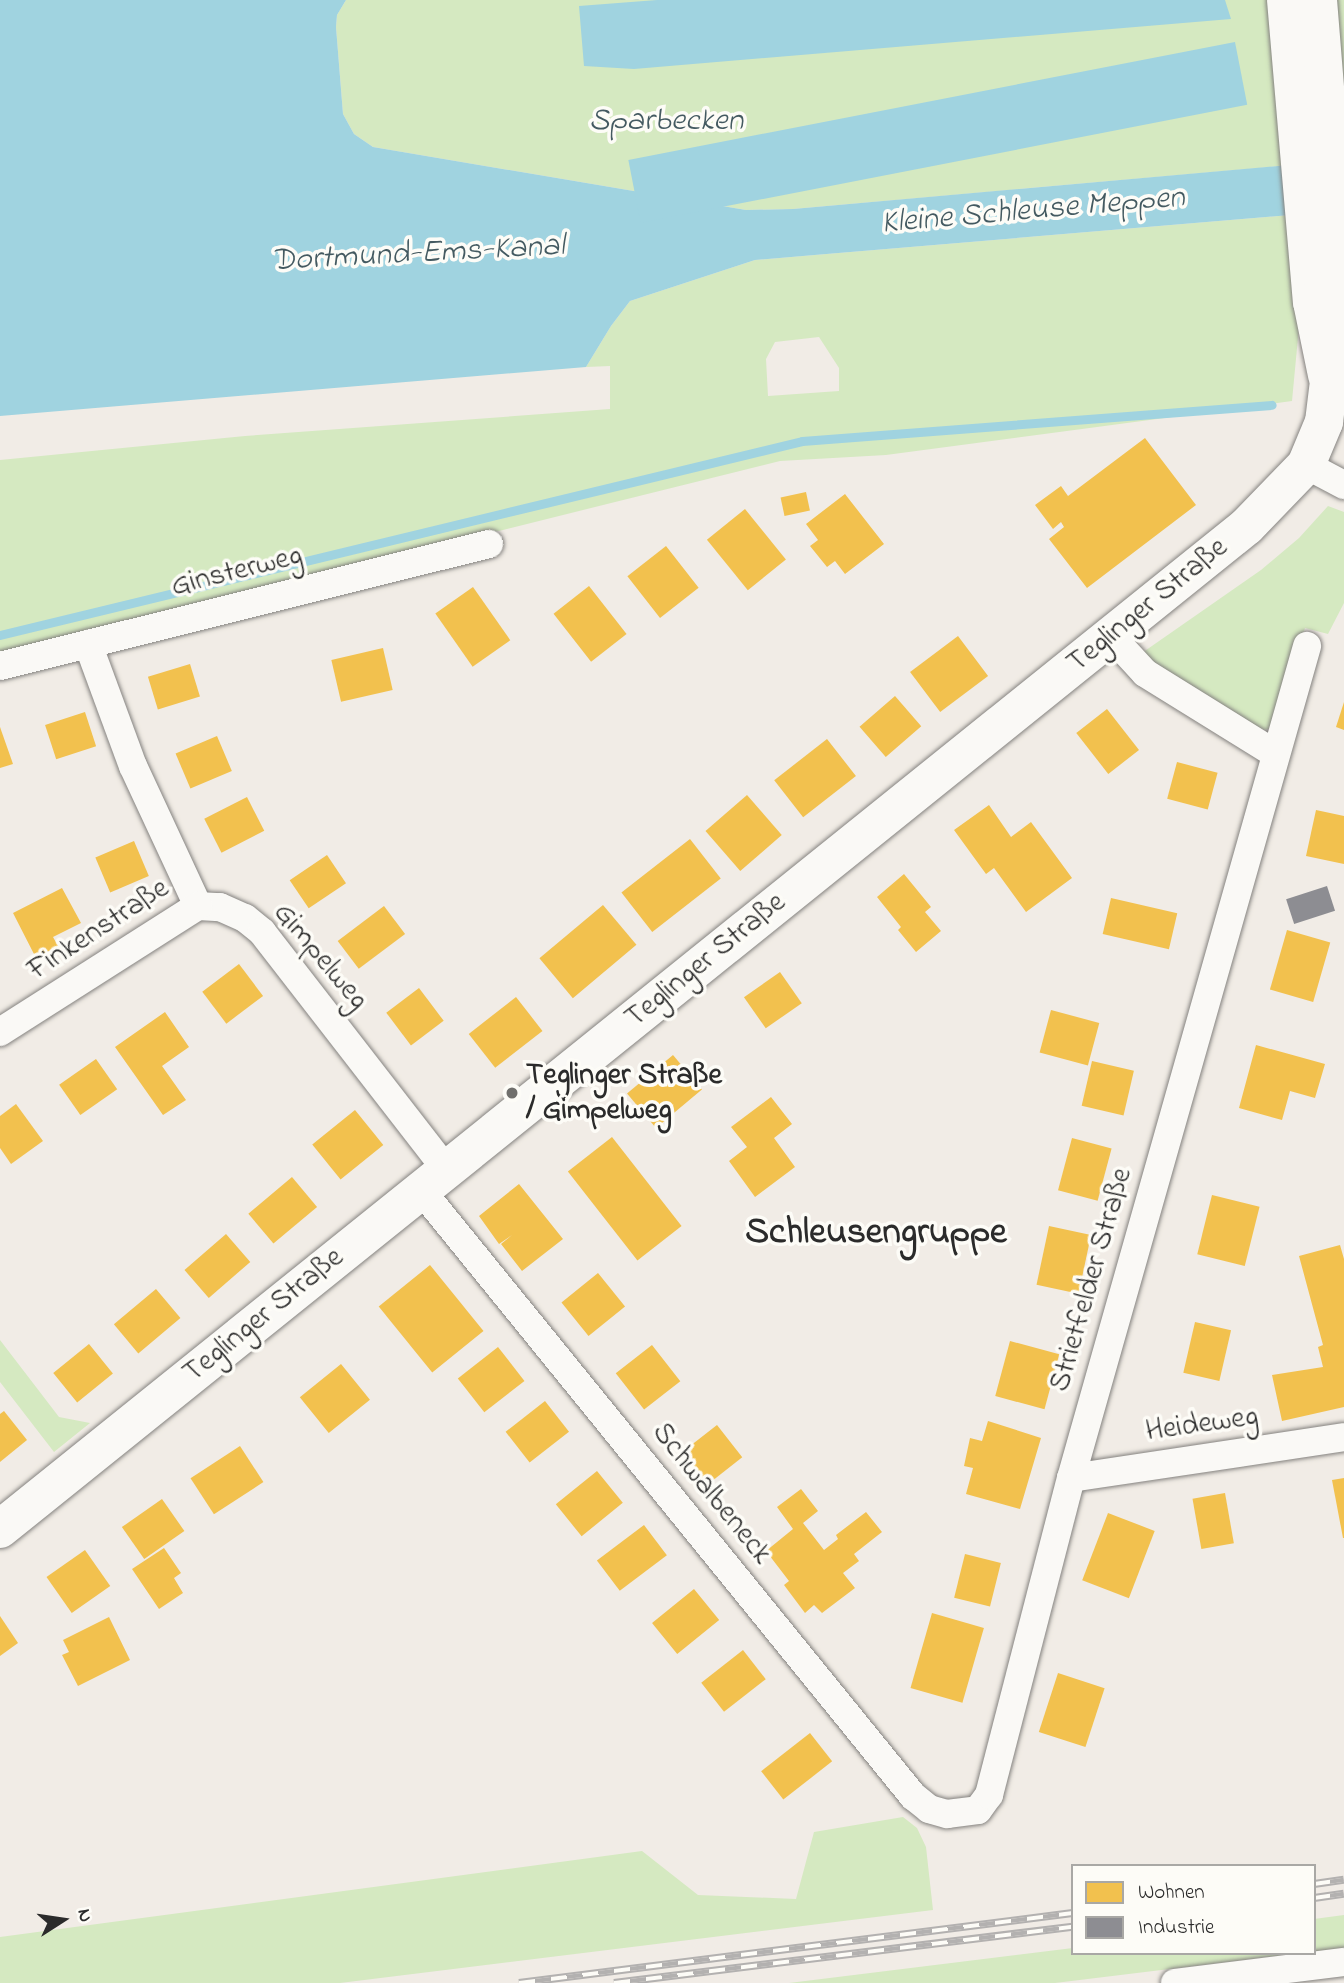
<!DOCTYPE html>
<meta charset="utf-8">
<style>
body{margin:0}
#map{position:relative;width:1344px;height:1983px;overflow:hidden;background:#f1ece6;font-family:"Indie Flower",sans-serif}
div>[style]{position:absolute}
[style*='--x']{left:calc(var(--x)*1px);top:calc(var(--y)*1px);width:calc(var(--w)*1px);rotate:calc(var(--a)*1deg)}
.green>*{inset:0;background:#d5e9c1}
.water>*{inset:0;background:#a0d3e0;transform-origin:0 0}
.homes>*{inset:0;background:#f2c14e;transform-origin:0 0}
.industry>*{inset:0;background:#8d8d92;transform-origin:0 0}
.stream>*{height:9px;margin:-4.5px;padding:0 4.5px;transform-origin:4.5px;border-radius:4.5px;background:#a0d3e0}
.roads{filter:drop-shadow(0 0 2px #84827f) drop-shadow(0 0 2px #84827f)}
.street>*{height:28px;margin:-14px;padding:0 14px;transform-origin:14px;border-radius:14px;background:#faf9f6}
.secondary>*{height:38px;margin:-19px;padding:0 19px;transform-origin:19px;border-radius:19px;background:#faf9f6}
.rail>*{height:8px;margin-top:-4px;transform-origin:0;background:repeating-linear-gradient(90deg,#fdfcf7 0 16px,#b3b1b0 0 32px);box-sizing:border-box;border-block:2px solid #b3b1b0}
.dots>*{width:19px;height:19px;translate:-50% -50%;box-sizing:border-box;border:4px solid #fdfcf7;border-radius:50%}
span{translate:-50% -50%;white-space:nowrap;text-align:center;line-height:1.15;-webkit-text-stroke:7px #fdfcf7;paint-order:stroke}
.street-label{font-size:30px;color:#2b2b2b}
.poi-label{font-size:30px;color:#2b2b2b;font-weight:700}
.left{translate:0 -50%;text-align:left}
.water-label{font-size:32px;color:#445a61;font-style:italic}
.district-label{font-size:37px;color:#2b2b2b;font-weight:700}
.legend{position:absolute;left:1071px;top:1864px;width:245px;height:91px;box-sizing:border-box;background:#fdfcf7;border:2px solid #a9a8a5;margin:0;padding:9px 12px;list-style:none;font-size:21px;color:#2b2b2b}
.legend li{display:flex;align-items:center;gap:14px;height:35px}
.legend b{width:35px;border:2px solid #a9a8a5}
.north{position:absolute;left:28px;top:1885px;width:70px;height:70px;-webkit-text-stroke:5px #fdfcf7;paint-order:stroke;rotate:78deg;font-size:19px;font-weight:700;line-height:28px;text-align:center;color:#2b2b2b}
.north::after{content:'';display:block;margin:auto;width:24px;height:32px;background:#2b2b2b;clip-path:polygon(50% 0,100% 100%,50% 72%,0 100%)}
</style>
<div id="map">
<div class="green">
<div style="clip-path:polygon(346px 0,1344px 0,1344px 153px,1311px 163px,1270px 167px,793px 209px,746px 210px,373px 147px,354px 134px,343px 114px,336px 27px,337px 15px)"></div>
<div style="clip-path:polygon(evenodd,1290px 215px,1299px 327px,1292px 401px,886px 455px,780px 461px,0 655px,0 460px,245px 436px,610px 409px,610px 366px,586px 367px,611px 326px,630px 301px,755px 260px,1290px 215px,819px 337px,839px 368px,839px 391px,768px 396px,766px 359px,775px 342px,819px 337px)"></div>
<div style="clip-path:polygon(1328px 506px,1344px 512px,1344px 603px,1328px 634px,1305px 628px,1274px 728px,1263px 730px,1150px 665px,1139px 655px,1261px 570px,1299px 538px)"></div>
<div style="clip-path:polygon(0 1340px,59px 1417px,90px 1423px,54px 1452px,0 1382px)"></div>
<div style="clip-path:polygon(903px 1817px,917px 1828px,926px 1847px,933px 1910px,340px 1983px,0 1983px,0 1937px,642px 1851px,698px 1895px,796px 1899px,814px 1832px)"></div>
<div style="clip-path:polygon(1344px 1915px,1344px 1948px,1314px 1952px,1314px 1919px)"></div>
<div style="clip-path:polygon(1073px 1948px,1073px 1953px,1300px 1953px,1055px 1983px,789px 1983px)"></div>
</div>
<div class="water">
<div style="clip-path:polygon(0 0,346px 0,337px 15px,336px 27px,343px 114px,354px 134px,373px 147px,746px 210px,793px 209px,1311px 163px,1290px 215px,755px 260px,630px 301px,611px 326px,586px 367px,0 416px)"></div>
<div style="clip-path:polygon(657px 0,1225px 0,1231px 19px,634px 69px,584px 66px,579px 6px)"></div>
<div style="left:1235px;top:42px;width:64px;height:618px;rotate:79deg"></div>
</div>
<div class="homes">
<div style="clip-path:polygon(1145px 438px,1196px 505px,1087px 588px,1049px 539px,1064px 527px,1061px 522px,1053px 529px,1035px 505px,1061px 486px,1068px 496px)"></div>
<div style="left:806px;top:492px;width:19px;height:26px;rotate:78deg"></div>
<div style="clip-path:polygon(845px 494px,884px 544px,845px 574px,835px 561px,827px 567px,810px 546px,818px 540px,806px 524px)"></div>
<div style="left:745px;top:509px;width:65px;height:49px;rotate:51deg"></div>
<div style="left:666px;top:546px;width:53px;height:49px;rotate:52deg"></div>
<div style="left:589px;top:586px;width:61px;height:45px;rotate:52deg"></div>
<div style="left:473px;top:587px;width:65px;height:46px;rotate:55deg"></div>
<div style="left:958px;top:636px;width:50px;height:60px;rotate:53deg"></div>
<div style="left:383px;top:648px;width:43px;height:53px;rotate:77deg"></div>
<div style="left:190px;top:664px;width:34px;height:44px;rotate:73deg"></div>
<div style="left:895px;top:696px;width:40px;height:47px;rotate:49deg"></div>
<div style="clip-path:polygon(1344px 702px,1344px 730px,1336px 727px)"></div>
<div style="left:1107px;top:709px;width:52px;height:39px;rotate:52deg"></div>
<div style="left:85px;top:712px;width:36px;height:42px;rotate:72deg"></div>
<div style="clip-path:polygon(0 727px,13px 764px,0 768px)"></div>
<div style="left:217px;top:736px;width:38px;height:45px;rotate:67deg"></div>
<div style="left:827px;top:739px;width:47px;height:67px;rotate:52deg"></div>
<div style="left:1177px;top:762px;width:42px;height:38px;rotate:15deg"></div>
<div style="left:747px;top:795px;width:53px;height:55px;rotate:49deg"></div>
<div style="left:247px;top:797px;width:38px;height:48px;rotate:63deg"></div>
<div style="clip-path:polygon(989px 805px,1011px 837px,1031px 822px,1072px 878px,1026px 912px,994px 868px,986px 874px,954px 830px)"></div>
<div style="clip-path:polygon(1316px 810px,1344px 816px,1344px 864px,1306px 856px)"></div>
<div style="left:690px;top:839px;width:50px;height:87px;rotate:52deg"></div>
<div style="left:134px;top:841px;width:38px;height:42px;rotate:67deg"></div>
<div style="left:327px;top:855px;width:34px;height:45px;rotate:56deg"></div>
<div style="clip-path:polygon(904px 874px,931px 907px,925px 912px,941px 931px,916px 952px,898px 930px,901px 927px,877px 897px)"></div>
<div style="clip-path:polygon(62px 888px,81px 923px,53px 937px,58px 946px,36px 958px,13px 913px)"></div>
<div style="left:1111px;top:898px;width:68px;height:37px;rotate:13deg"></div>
<div style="left:603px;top:905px;width:52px;height:83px;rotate:50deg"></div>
<div style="left:384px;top:906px;width:35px;height:58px;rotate:53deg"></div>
<div style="left:1287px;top:930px;width:45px;height:62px;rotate:16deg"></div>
<div style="left:239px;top:964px;width:40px;height:46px;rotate:53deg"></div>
<div style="left:780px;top:972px;width:38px;height:44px;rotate:55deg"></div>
<div style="left:419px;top:988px;width:41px;height:41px;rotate:53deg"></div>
<div style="left:516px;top:997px;width:43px;height:60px;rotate:52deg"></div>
<div style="left:1051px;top:1010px;width:50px;height:44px;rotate:15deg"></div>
<div style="clip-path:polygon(165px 1012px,189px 1047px,162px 1066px,186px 1100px,163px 1115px,115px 1047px)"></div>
<div style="clip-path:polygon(1256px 1045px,1325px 1064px,1315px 1098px,1290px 1091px,1282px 1120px,1239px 1108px)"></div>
<div style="left:673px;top:1055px;width:45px;height:60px;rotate:50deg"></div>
<div style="left:96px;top:1059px;width:37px;height:45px;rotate:55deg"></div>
<div style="left:1092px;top:1061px;width:43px;height:46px;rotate:13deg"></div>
<div style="clip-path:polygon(771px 1097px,792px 1124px,774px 1138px,795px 1167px,755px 1197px,729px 1161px,747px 1147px,731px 1127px)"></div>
<div style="clip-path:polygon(16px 1104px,43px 1141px,11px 1164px,0 1148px,0 1116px)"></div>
<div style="left:355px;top:1110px;width:45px;height:55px;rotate:51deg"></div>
<div style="left:612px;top:1137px;width:113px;height:56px;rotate:52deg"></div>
<div style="left:1072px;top:1138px;width:41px;height:54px;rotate:15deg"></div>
<div style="left:292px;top:1177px;width:39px;height:57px;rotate:50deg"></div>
<div style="clip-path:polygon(519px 1184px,563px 1239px,522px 1271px,501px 1244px,512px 1235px,499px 1244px,479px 1216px)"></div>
<div style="left:1212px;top:1195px;width:49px;height:61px;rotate:14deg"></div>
<div style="left:1049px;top:1226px;width:43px;height:60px;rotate:12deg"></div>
<div style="left:226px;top:1234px;width:37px;height:55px;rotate:49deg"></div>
<div style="clip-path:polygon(1340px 1245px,1344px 1259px,1344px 1407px,1282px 1421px,1272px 1375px,1323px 1367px,1318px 1347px,1323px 1345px,1299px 1256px)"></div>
<div style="left:430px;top:1265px;width:85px;height:66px;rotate:51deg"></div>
<div style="left:598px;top:1273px;width:43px;height:47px;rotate:51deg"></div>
<div style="left:156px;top:1289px;width:38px;height:55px;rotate:50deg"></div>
<div style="left:1195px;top:1322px;width:37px;height:52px;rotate:13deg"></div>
<div style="left:1010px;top:1341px;width:51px;height:57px;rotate:15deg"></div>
<div style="left:89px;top:1344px;width:38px;height:46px;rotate:51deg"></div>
<div style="left:652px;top:1345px;width:46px;height:46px;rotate:52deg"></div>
<div style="left:498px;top:1347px;width:43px;height:51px;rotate:52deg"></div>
<div style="left:341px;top:1364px;width:46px;height:53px;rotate:51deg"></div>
<div style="left:545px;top:1401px;width:39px;height:50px;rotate:52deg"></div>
<div style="clip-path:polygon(4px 1411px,27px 1440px,0 1462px,0 1414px)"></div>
<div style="clip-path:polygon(988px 1421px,1041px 1438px,1020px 1509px,966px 1494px,973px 1468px,964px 1466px,970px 1438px,982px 1441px)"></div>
<div style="left:717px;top:1425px;width:41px;height:46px;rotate:52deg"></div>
<div style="left:240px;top:1446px;width:43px;height:59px;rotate:57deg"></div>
<div style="left:597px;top:1471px;width:41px;height:53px;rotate:51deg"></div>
<div style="clip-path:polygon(1344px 1478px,1344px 1538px,1343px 1538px,1332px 1480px)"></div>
<div style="clip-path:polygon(801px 1489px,818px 1511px,803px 1523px,824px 1550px,838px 1539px,836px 1535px,866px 1512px,882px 1532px,854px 1554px,859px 1561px,843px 1573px,855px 1588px,822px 1613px,814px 1605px,805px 1613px,784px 1585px,789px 1581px,766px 1551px,793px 1529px,777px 1507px)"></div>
<div style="left:1225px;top:1493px;width:51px;height:33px;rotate:80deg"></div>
<div style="left:162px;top:1499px;width:39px;height:49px;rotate:55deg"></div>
<div style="left:1108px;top:1513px;width:50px;height:72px;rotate:21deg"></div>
<div style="left:644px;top:1525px;width:38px;height:59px;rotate:53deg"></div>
<div style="clip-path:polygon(164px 1548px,181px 1573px,174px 1578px,183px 1593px,159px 1609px,132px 1569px)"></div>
<div style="left:85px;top:1550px;width:44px;height:47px;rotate:55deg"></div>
<div style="left:965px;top:1554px;width:37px;height:45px;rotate:14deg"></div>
<div style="left:694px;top:1589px;width:40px;height:54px;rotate:51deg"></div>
<div style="left:932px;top:1613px;width:54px;height:78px;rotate:16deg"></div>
<div style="clip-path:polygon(0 1616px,18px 1643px,0 1656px)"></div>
<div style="clip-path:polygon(109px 1617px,130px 1660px,78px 1686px,62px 1655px,69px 1652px,63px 1640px)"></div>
<div style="left:743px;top:1650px;width:37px;height:53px;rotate:52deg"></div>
<div style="left:1058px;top:1673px;width:49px;height:62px;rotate:18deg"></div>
<div style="left:810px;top:1733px;width:36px;height:62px;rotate:52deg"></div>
</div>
<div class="industry">
<div style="left:1327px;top:886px;width:26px;height:43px;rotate:72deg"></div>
</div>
<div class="stream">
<div style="--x:0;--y:635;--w:825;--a:-13.6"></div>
<div style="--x:802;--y:441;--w:471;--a:-4.4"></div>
</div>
<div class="roads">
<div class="street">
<div style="--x:1306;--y:465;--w:43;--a:27.8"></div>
<div style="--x:1111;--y:636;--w:50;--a:47.4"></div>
<div style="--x:1145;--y:673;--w:152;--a:31.8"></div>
<div style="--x:88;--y:644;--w:130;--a:69.8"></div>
<div style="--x:133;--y:766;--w:154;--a:65.1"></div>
<div style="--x:0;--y:666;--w:504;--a:-14.01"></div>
<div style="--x:198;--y:906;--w:22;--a:3"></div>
<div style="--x:220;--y:907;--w:27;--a:24"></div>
<div style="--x:245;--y:918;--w:22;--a:39"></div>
<div style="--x:262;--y:932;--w:300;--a:52.2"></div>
<div style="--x:0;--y:1032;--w:235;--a:-32.5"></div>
<div style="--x:421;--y:1190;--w:781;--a:50.93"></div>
<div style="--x:913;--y:1796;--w:21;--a:39"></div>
<div style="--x:929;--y:1809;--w:19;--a:16"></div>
<div style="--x:947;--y:1814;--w:31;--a:-7"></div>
<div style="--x:978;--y:1810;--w:19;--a:-54"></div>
<div style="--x:989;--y:1795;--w:327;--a:-75.5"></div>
<div style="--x:1071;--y:1478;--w:865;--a:-74.16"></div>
<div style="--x:1071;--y:1478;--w:276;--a:-8.5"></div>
<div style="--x:1175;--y:1983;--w:170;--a:-7.1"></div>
</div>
<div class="secondary">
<div style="--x:1286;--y:0;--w:303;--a:85.1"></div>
<div style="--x:1312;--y:302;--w:75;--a:78.4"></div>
<div style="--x:1318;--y:0;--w:324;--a:85.4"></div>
<div style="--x:0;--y:1529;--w:1600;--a:-38.81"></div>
<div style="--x:1247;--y:526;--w:85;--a:-46"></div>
<div style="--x:1306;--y:465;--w:47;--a:-67.3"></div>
<div style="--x:1324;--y:422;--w:38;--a:-83"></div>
<div style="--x:1329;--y:384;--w:59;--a:-75.3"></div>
</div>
</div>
<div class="rail">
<div style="--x:1314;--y:1884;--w:30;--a:-8"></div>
<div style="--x:1314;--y:1898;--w:30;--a:-8"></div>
<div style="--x:519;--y:1983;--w:558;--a:-7.2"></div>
<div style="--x:614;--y:1983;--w:462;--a:-7"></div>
</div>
<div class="dots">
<div style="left:512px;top:1093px;background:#706f6c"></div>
</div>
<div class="street-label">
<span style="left:237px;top:572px;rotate:-14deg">Ginsterweg</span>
<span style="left:1148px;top:606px;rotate:-39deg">Teglinger Straße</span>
<span style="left:99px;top:930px;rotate:-33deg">Finkenstraße</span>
<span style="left:320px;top:957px;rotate:50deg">Gimpelweg</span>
<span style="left:706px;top:961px;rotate:-39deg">Teglinger Straße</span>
<span style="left:1092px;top:1280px;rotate:-74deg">Strietfelder Straße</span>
<span style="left:264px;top:1316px;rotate:-39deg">Teglinger Straße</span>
<span style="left:1202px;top:1425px;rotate:-8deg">Heideweg</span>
<span style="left:711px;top:1494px;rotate:51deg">Schwalbeneck</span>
</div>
<div class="poi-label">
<span class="left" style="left:526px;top:1093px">Teglinger Straße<br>/ Gimpelweg</span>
</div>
<div class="water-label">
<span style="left:666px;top:122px">Sparbecken</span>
<span style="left:1033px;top:212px;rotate:-5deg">Kleine Schleuse Meppen</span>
<span style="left:418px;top:255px;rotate:-3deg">Dortmund-Ems-Kanal</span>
</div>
<div class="district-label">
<span style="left:876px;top:1233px">Schleusengruppe</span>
</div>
<ul class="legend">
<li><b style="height:19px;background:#f2c14e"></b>Wohnen</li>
<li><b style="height:19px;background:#8d8d92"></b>Industrie</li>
</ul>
<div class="north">N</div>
</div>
